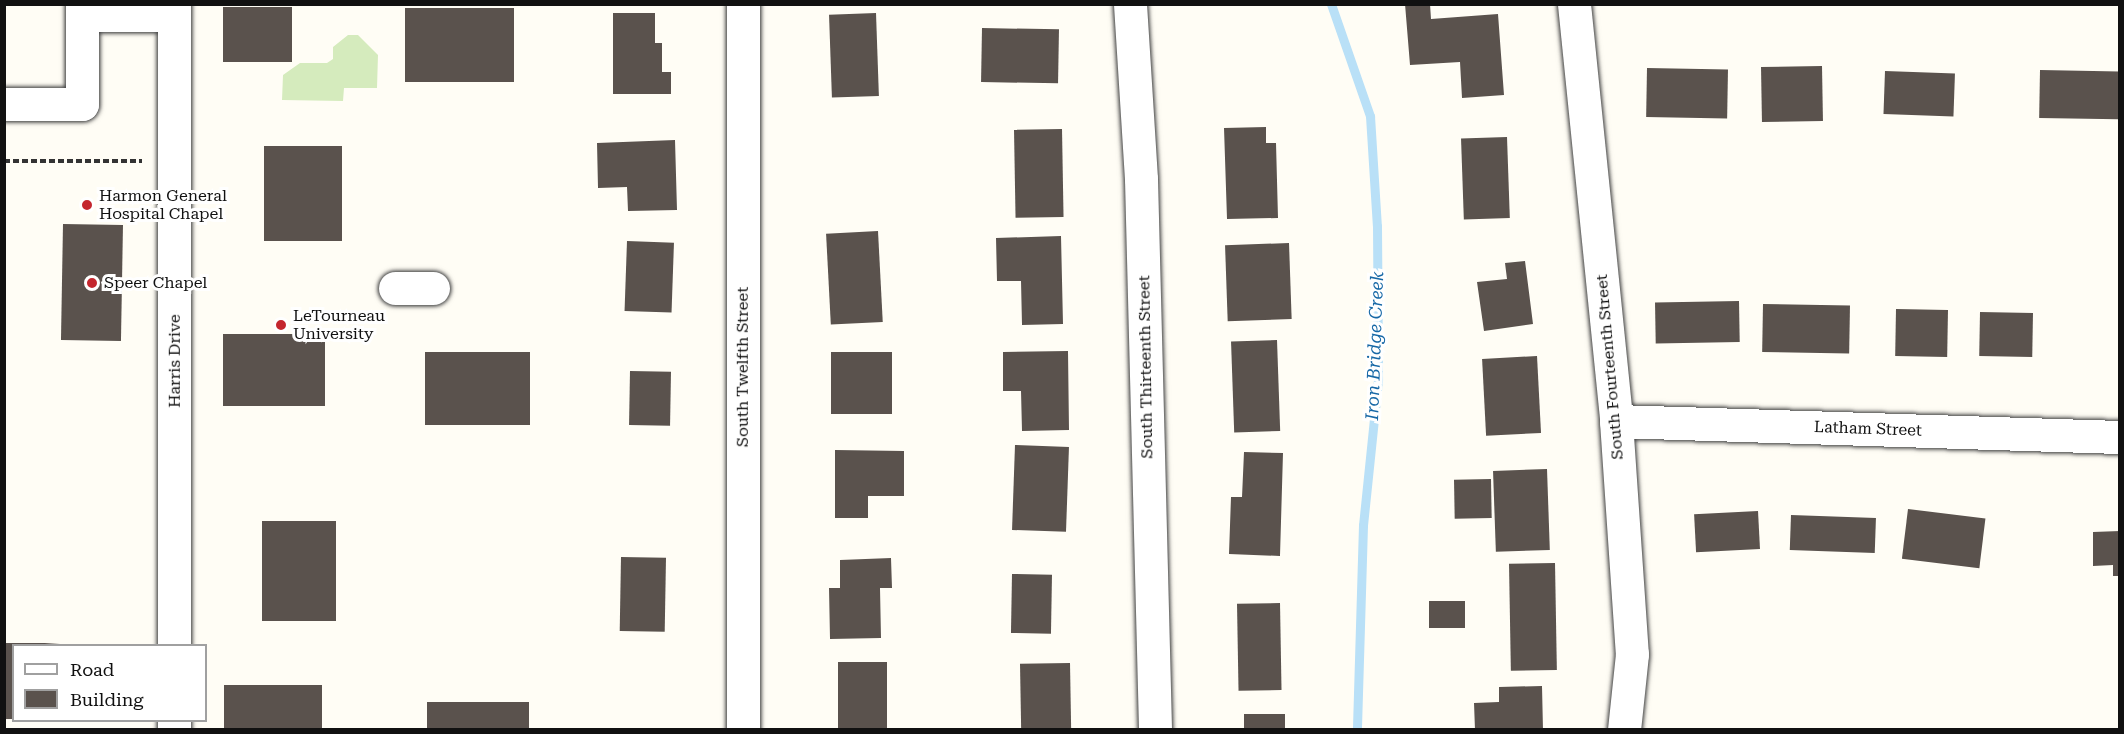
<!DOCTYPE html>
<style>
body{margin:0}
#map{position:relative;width:2124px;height:734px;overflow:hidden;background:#fffdf5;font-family:"Roboto Serif",serif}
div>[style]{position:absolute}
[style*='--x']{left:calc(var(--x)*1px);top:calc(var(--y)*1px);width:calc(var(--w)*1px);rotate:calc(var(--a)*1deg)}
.green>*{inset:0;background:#d5ebbd}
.stream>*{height:9px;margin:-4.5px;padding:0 4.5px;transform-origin:4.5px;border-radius:4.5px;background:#b9e0f7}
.building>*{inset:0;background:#5a524d;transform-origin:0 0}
.path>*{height:4px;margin-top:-2px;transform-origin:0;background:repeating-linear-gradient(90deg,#333 0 6px,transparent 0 9px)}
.roads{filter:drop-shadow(0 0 2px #444) drop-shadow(0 0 2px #444)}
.minor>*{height:33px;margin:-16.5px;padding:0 16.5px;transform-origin:16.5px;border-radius:16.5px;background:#fff}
.dots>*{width:16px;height:16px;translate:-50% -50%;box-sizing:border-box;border:3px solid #fff;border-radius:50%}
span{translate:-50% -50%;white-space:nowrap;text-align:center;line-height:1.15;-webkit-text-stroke:6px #fff;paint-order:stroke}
.poi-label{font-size:16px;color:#111}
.left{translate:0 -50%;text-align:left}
.street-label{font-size:16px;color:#111}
.water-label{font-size:18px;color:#1768a6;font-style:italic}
.frame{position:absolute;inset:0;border:6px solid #111;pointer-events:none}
.legend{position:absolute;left:12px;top:644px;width:195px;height:78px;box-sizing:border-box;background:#fff;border:2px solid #a0a0a0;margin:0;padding:8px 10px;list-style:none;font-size:18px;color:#111}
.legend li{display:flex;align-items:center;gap:12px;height:30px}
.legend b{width:30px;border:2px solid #a0a0a0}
</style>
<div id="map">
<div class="green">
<div style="clip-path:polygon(348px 35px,358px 35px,378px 55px,377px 88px,344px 88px,343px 101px,282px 100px,283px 75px,300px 63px,327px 63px,333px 59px,333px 47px)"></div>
</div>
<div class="stream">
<div style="--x:1331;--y:4;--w:119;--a:70.8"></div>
<div style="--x:1370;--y:116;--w:110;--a:86.4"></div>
<div style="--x:1377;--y:226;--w:154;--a:89.6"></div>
<div style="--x:1378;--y:380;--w:146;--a:95.9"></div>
<div style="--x:1363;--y:525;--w:205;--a:91.7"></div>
</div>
<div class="building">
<div style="clip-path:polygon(1405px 4px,1430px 4px,1431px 19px,1498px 14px,1504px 95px,1462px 98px,1460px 62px,1410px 65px)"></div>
<div style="left:223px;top:7px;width:69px;height:55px"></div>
<div style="left:405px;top:8px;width:109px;height:74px"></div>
<div style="clip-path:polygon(613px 13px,655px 13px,655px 43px,662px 43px,662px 72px,671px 72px,671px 94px,613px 94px)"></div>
<div style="left:876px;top:13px;width:83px;height:47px;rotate:88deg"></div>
<div style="left:982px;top:28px;width:77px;height:54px;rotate:1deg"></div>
<div style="left:1822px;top:66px;width:55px;height:61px;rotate:89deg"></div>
<div style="left:1647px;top:68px;width:81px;height:49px;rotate:1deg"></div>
<div style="left:2040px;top:70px;width:79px;height:48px;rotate:1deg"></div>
<div style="left:1885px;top:71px;width:70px;height:43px;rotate:2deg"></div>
<div style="clip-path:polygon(1266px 127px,1266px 143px,1276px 143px,1278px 218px,1227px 219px,1224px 128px)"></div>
<div style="left:1062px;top:129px;width:88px;height:48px;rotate:89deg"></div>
<div style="left:1507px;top:137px;width:81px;height:46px;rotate:88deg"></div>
<div style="clip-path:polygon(675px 140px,677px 210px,628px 211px,627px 187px,598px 188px,597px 143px)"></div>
<div style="left:264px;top:146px;width:78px;height:95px"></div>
<div style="left:63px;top:224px;width:60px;height:116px;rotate:1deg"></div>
<div style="left:878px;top:231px;width:91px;height:52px;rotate:87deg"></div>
<div style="clip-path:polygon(1061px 236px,1063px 324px,1022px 325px,1021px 281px,997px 281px,996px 238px)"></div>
<div style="left:627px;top:241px;width:47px;height:70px;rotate:2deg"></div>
<div style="left:1289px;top:243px;width:76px;height:64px;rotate:88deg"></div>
<div style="clip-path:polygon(1525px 261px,1533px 324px,1484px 331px,1477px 282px,1507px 279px,1505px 263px)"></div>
<div style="left:1739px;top:301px;width:41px;height:84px;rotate:89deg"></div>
<div style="left:1763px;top:304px;width:87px;height:48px;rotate:1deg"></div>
<div style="left:1896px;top:309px;width:52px;height:47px;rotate:1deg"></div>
<div style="left:1980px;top:312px;width:53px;height:44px;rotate:1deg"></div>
<div style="left:223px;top:334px;width:102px;height:72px"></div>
<div style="left:1277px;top:340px;width:91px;height:46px;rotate:88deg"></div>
<div style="clip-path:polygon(1068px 351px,1069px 430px,1022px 431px,1021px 391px,1003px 391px,1003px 352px)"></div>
<div style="left:425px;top:352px;width:105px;height:73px"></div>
<div style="left:831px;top:352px;width:61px;height:62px"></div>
<div style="left:1537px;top:356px;width:77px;height:55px;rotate:87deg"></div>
<div style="left:630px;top:371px;width:41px;height:54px;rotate:1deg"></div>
<div style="left:1015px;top:445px;width:54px;height:85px;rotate:2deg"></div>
<div style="clip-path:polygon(835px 450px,904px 451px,904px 496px,868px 496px,868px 518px,835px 518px)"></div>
<div style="clip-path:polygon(1244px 452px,1283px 453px,1280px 556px,1229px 554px,1231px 497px,1242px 497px)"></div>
<div style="left:1547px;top:469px;width:81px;height:54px;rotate:88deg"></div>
<div style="left:1491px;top:479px;width:39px;height:37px;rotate:89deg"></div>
<div style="left:1908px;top:509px;width:78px;height:50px;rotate:7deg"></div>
<div style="left:1758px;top:511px;width:38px;height:64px;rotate:87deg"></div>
<div style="left:1791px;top:515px;width:85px;height:35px;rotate:2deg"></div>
<div style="left:262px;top:521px;width:74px;height:100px"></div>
<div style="clip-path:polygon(2120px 531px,2120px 576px,2113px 576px,2113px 565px,2093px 566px,2093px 532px)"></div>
<div style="left:621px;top:557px;width:45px;height:74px;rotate:1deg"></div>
<div style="clip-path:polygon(891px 558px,892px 588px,880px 588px,881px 638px,830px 639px,829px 588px,840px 588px,840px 560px)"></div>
<div style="left:1555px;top:563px;width:107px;height:46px;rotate:89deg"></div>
<div style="left:1012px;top:574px;width:40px;height:59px;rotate:1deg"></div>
<div style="left:1429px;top:601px;width:36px;height:27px"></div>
<div style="left:1280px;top:603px;width:87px;height:43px;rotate:89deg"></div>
<div style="clip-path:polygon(5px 643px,60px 643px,14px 646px,14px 719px,5px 719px)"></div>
<div style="left:838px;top:662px;width:49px;height:68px"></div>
<div style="left:1070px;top:663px;width:67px;height:50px;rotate:89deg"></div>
<div style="left:224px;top:685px;width:98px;height:45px"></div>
<div style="clip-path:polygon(1542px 686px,1543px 730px,1475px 730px,1474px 703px,1499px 702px,1499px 687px)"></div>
<div style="left:427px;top:702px;width:102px;height:28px"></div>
<div style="left:1244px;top:714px;width:41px;height:16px"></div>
</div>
<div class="path">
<div style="--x:4;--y:161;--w:138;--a:0"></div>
</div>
<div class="roads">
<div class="minor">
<div style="--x:1130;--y:4;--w:175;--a:86.4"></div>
<div style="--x:1141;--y:179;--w:551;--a:88.54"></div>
<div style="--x:1574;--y:4;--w:419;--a:84.2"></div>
<div style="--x:1616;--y:421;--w:234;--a:86.1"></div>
<div style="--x:1632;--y:654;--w:76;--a:96"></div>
<div style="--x:82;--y:15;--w:92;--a:0"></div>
<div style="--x:4;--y:104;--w:78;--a:0"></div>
<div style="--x:82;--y:104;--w:100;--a:-90"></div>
<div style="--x:395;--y:288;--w:38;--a:0"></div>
<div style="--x:1616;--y:421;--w:504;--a:1.82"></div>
<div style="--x:174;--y:646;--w:642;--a:-90"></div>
<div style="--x:174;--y:730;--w:10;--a:-90"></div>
<div style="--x:743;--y:730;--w:726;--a:-90"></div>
</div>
</div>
<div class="dots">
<div style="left:87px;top:205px;background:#c4262e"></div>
<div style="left:92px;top:283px;background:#c4262e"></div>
<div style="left:281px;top:325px;background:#c4262e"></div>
</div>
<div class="poi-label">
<span class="left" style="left:99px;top:205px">Harmon General<br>Hospital Chapel</span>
<span class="left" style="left:104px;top:283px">Speer Chapel</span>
<span class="left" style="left:293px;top:325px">LeTourneau<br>University</span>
</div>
<div class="street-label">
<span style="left:175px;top:361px;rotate:-90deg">Harris Drive</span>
<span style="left:743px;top:367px;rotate:-90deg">South Twelfth Street</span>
<span style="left:1146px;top:367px;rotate:-91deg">South Thirteenth Street</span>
<span style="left:1610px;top:367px;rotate:-95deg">South Fourteenth Street</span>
<span style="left:1868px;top:429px;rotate:2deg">Latham Street</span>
</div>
<div class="water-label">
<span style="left:1375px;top:346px;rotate:-88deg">Iron Bridge Creek</span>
</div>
<div class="frame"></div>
<ul class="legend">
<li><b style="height:8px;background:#fff"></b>Road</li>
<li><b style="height:16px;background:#5a524d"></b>Building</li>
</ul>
</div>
